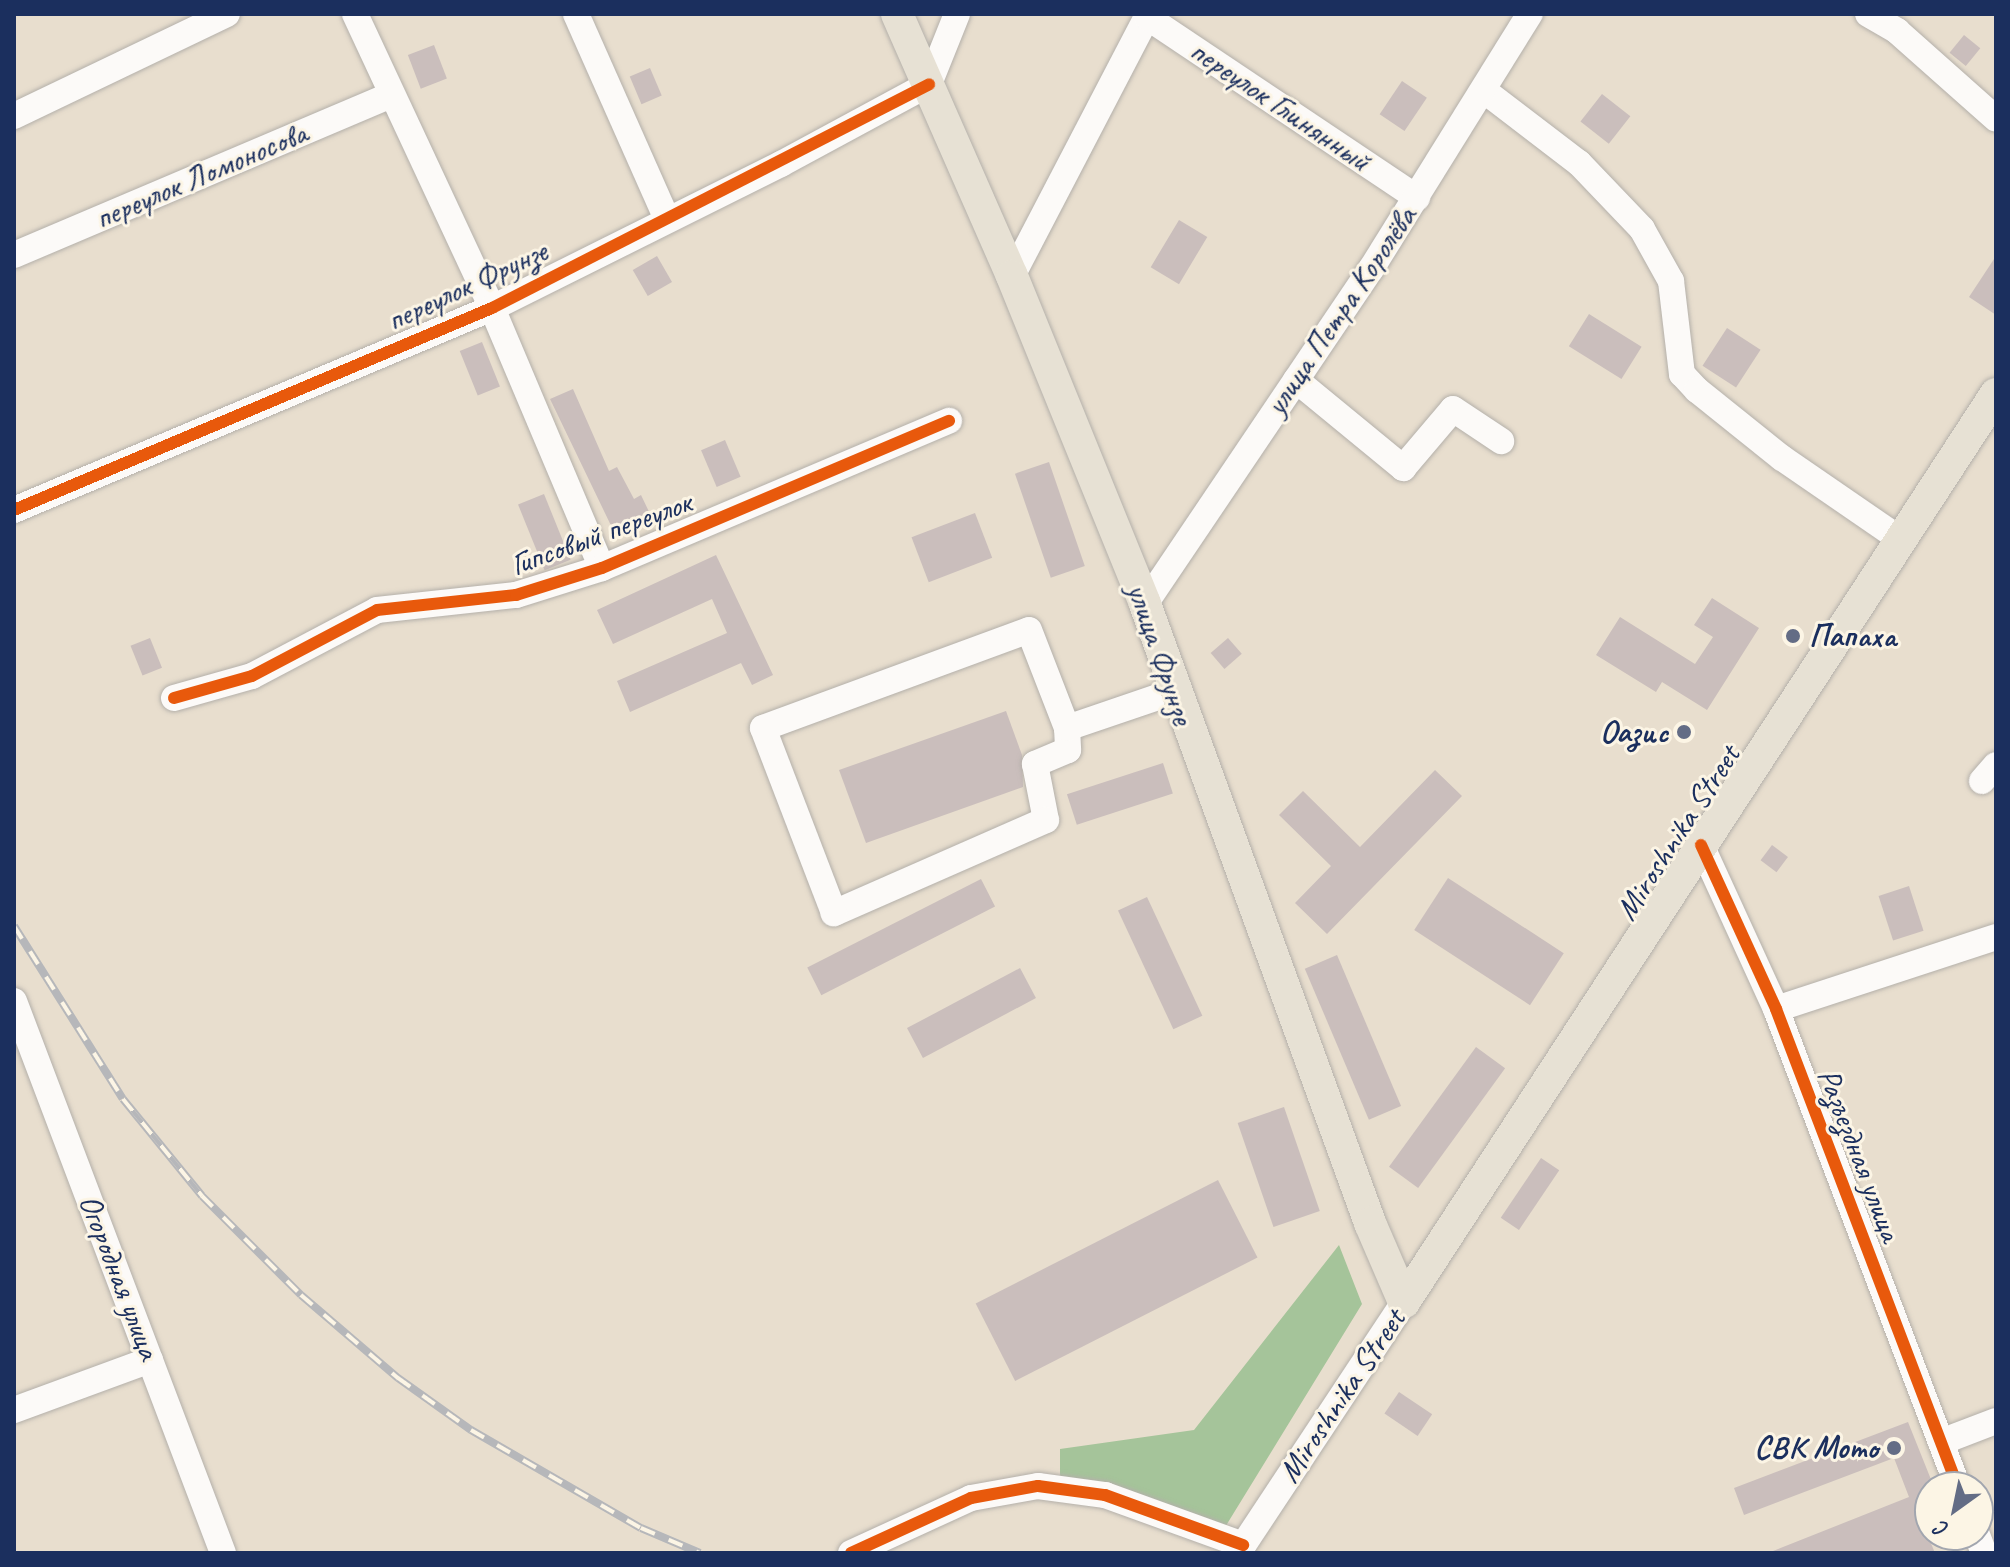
<!DOCTYPE html>
<meta charset="utf-8">
<style>
body{margin:0}
#map{position:relative;width:2010px;height:1567px;overflow:hidden;background:#e8dece;font-family:Caveat,sans-serif}
div>[style]{position:absolute}
[style*='--x']{left:calc(var(--x)*1px);top:calc(var(--y)*1px);width:calc(var(--w)*1px);rotate:calc(var(--a)*1deg)}
.forest>*{inset:0;background:#a5c49a}
.building>*{inset:0;background:#cabebc;transform-origin:0 0}
.roads{filter:drop-shadow(0 0 2px #b4b0aa) drop-shadow(0 0 2px #b4b0aa)}
.minor>*{height:26px;margin:-13px;padding:0 13px;transform-origin:13px;border-radius:13px;background:#fcfaf8}
.major>*{height:32px;margin:-16px;padding:0 16px;transform-origin:16px;border-radius:16px;background:#e7e1d4}
.rail>*{height:8px;margin-top:-4px;transform-origin:0;background:repeating-linear-gradient(90deg,#fcf5e5 0 15px,#b6b7ba 0 30px);box-sizing:border-box;border-block:2px solid #b6b7ba}
.cycleway>*{height:12px;margin:-6px;padding:0 6px;transform-origin:6px;border-radius:6px;background:#e8590c}
.dots>*{width:22px;height:22px;translate:-50% -50%;box-sizing:border-box;border:4px solid #fcf5e5;border-radius:50%}
span{translate:-50% -50%;white-space:nowrap;text-align:center;line-height:1.15;-webkit-text-stroke:6px #fcf5e5;paint-order:stroke}
.street-label{font-size:32px;color:#1b2f5e}
.poi-label{font-size:32px;color:#1b2f5e;font-weight:700}
.left{translate:0 -50%;text-align:left}
.right{translate:-100% -50%;text-align:right}
.frame{position:absolute;inset:0;border:16px solid #1b2f5e;pointer-events:none}
.north{position:absolute;left:1914px;top:1471px;width:80px;height:80px;box-sizing:border-box;background:#fcf5e5;border:2px solid #a2a6af;border-radius:50%;rotate:213deg;font-size:22px;font-weight:700;line-height:32px;text-align:center;color:#1b2f5e}
.north::after{content:'';display:block;margin:auto;width:28px;height:36px;background:#636c85;clip-path:polygon(50% 0,100% 100%,50% 72%,0 100%)}
</style>
<div id="map">
<div class="forest">
<div style="clip-path:polygon(1339px 1245px,1362px 1304px,1219px 1537px,1060px 1487px,1060px 1449px,1194px 1430px)"></div>
</div>
<div class="building">
<div style="left:1964px;top:35px;width:21px;height:23px;rotate:39deg"></div>
<div style="left:434px;top:45px;width:36px;height:28px;rotate:69deg"></div>
<div style="left:650px;top:68px;width:30px;height:22px;rotate:67deg"></div>
<div style="left:1402px;top:81px;width:30px;height:40px;rotate:34deg"></div>
<div style="left:1602px;top:94px;width:36px;height:35px;rotate:38deg"></div>
<div style="left:1179px;top:220px;width:33px;height:55px;rotate:31deg"></div>
<div style="left:657px;top:256px;width:30px;height:28px;rotate:60deg"></div>
<div style="clip-path:polygon(1996px 256px,1996px 315px,1969px 297px)"></div>
<div style="left:1589px;top:314px;width:62px;height:38px;rotate:32deg"></div>
<div style="left:1727px;top:328px;width:40px;height:45px;rotate:33deg"></div>
<div style="left:482px;top:342px;width:48px;height:24px;rotate:68deg"></div>
<div style="clip-path:polygon(573px 389px,609px 471px,617px 467px,634px 499px,641px 495px,653px 520px,617px 538px,550px 399px)"></div>
<div style="left:725px;top:440px;width:40px;height:26px;rotate:67deg"></div>
<div style="left:1049px;top:462px;width:110px;height:36px;rotate:71deg"></div>
<div style="left:544px;top:494px;width:71px;height:28px;rotate:68deg"></div>
<div style="left:975px;top:513px;width:48px;height:68px;rotate:69deg"></div>
<div style="clip-path:polygon(716px 555px,773px 675px,752px 685px,741px 663px,630px 712px,617px 681px,727px 633px,712px 599px,613px 644px,597px 610px)"></div>
<div style="clip-path:polygon(1712px 598px,1759px 628px,1707px 710px,1662px 682px,1656px 692px,1596px 655px,1620px 617px,1695px 664px,1713px 637px,1694px 625px)"></div>
<div style="left:150px;top:638px;width:32px;height:21px;rotate:68deg"></div>
<div style="left:1228px;top:638px;width:21px;height:23px;rotate:49deg"></div>
<div style="clip-path:polygon(1006px 711px,1022px 755px,1023px 787px,866px 843px,839px 770px)"></div>
<div style="left:1163px;top:763px;width:32px;height:101px;rotate:72deg"></div>
<div style="clip-path:polygon(1435px 770px,1462px 796px,1327px 934px,1295px 903px,1331px 866px,1279px 815px,1303px 791px,1360px 847px)"></div>
<div style="left:1772px;top:845px;width:20px;height:19px;rotate:37deg"></div>
<div style="left:1448px;top:878px;width:138px;height:62px;rotate:33deg"></div>
<div style="left:981px;top:879px;width:31px;height:195px;rotate:63deg"></div>
<div style="left:1909px;top:886px;width:47px;height:32px;rotate:72deg"></div>
<div style="left:1147px;top:897px;width:131px;height:32px;rotate:65deg"></div>
<div style="left:1337px;top:955px;width:164px;height:35px;rotate:67deg"></div>
<div style="left:1020px;top:968px;width:34px;height:128px;rotate:62deg"></div>
<div style="left:1476px;top:1047px;width:36px;height:148px;rotate:36deg"></div>
<div style="left:1284px;top:1107px;width:110px;height:49px;rotate:71deg"></div>
<div style="left:1541px;top:1158px;width:22px;height:72px;rotate:34deg"></div>
<div style="left:1218px;top:1180px;width:87px;height:272px;rotate:63deg"></div>
<div style="left:1399px;top:1392px;width:40px;height:26px;rotate:34deg"></div>
<div style="clip-path:polygon(1908px 1422px,1934px 1487px,1930px 1541px,1935px 1553px,1768px 1553px,1909px 1497px,1894px 1458px,1744px 1515px,1734px 1488px)"></div>
</div>
<div class="roads">
<div class="minor">
<div style="--x:355;--y:14;--w:324;--a:65"></div>
<div style="--x:492;--y:308;--w:282;--a:67.1"></div>
<div style="--x:576;--y:14;--w:222;--a:66.1"></div>
<div style="--x:1868;--y:14;--w:34;--a:30"></div>
<div style="--x:1897;--y:31;--w:132;--a:41.6"></div>
<div style="--x:1486;--y:92;--w:117;--a:37.4"></div>
<div style="--x:1579;--y:163;--w:91;--a:46.3"></div>
<div style="--x:1642;--y:229;--w:60;--a:60.9"></div>
<div style="--x:1671;--y:281;--w:94;--a:83.3"></div>
<div style="--x:1682;--y:374;--w:22;--a:47"></div>
<div style="--x:1697;--y:390;--w:109;--a:38.7"></div>
<div style="--x:1782;--y:458;--w:143;--a:34.5"></div>
<div style="--x:14;--y:116;--w:236;--a:-25.6"></div>
<div style="--x:14;--y:255;--w:407;--a:-23"></div>
<div style="--x:1012;--y:276;--w:292;--a:-62.5"></div>
<div style="--x:1147;--y:17;--w:325;--a:33.8"></div>
<div style="--x:1296;--y:380;--w:139;--a:39.4"></div>
<div style="--x:1403;--y:468;--w:77;--a:-49.7"></div>
<div style="--x:1453;--y:409;--w:58;--a:33.7"></div>
<div style="--x:14;--y:510;--w:519;--a:-22.91"></div>
<div style="--x:492;--y:308;--w:323;--a:-26.5"></div>
<div style="--x:781;--y:164;--w:168;--a:-28.4"></div>
<div style="--x:929;--y:84;--w:75;--a:-68.2"></div>
<div style="--x:1145;--y:604;--w:404;--a:-56"></div>
<div style="--x:1371;--y:269;--w:301;--a:-58.1"></div>
<div style="--x:174;--y:698;--w:81;--a:-15.8"></div>
<div style="--x:252;--y:676;--w:141;--a:-27.8"></div>
<div style="--x:377;--y:610;--w:140;--a:-6.2"></div>
<div style="--x:516;--y:595;--w:90;--a:-17.4"></div>
<div style="--x:602;--y:568;--w:377;--a:-23"></div>
<div style="--x:1067;--y:728;--w:22;--a:87"></div>
<div style="--x:1068;--y:750;--w:36;--a:157"></div>
<div style="--x:1035;--y:764;--w:57;--a:78.9"></div>
<div style="--x:1046;--y:820;--w:232;--a:156.3"></div>
<div style="--x:834;--y:913;--w:198;--a:-111"></div>
<div style="--x:763;--y:728;--w:283;--a:-20.2"></div>
<div style="--x:1029;--y:630;--w:105;--a:68.8"></div>
<div style="--x:1067;--y:728;--w:112;--a:-18.8"></div>
<div style="--x:1982;--y:781;--w:21;--a:-49"></div>
<div style="--x:1701;--y:845;--w:180;--a:65.4"></div>
<div style="--x:1776;--y:1009;--w:511;--a:69.16"></div>
<div style="--x:14;--y:1001;--w:590;--a:69.26"></div>
<div style="--x:1776;--y:1009;--w:231;--a:-18.1"></div>
<div style="--x:14;--y:1410;--w:145;--a:-20.2"></div>
<div style="--x:1941;--y:1442;--w:59;--a:-20.9"></div>
<div style="--x:1977;--y:1535;--w:19;--a:69"></div>
<div style="--x:851;--y:1553;--w:132;--a:-24.6"></div>
<div style="--x:971;--y:1498;--w:68;--a:-10.2"></div>
<div style="--x:1038;--y:1486;--w:68;--a:7.7"></div>
<div style="--x:1105;--y:1495;--w:147;--a:19.9"></div>
<div style="--x:1238;--y:1553;--w:301;--a:-56.5"></div>
</div>
<div class="major">
<div style="--x:897;--y:14;--w:286;--a:66.3"></div>
<div style="--x:1012;--y:276;--w:354;--a:67.9"></div>
<div style="--x:1145;--y:604;--w:659;--a:70.02"></div>
<div style="--x:1370;--y:1223;--w:86;--a:66.7"></div>
<div style="--x:1404;--y:1302;--w:1084;--a:-56.9"></div>
</div>
</div>
<div class="rail">
<div style="--x:14;--y:926;--w:204;--a:57.8"></div>
<div style="--x:123;--y:1099;--w:125;--a:50.8"></div>
<div style="--x:202;--y:1196;--w:140;--a:45"></div>
<div style="--x:301;--y:1295;--w:128;--a:40.6"></div>
<div style="--x:398;--y:1378;--w:90;--a:35.5"></div>
<div style="--x:471;--y:1430;--w:196;--a:30"></div>
<div style="--x:641;--y:1528;--w:64;--a:23"></div>
</div>
<div class="cycleway">
<div style="--x:14;--y:510;--w:519;--a:-22.91"></div>
<div style="--x:492;--y:308;--w:491;--a:-27.1"></div>
<div style="--x:174;--y:698;--w:81;--a:-15.8"></div>
<div style="--x:252;--y:676;--w:141;--a:-27.8"></div>
<div style="--x:377;--y:610;--w:140;--a:-6.2"></div>
<div style="--x:516;--y:595;--w:90;--a:-17.4"></div>
<div style="--x:602;--y:568;--w:377;--a:-23"></div>
<div style="--x:1701;--y:845;--w:180;--a:65.4"></div>
<div style="--x:1776;--y:1009;--w:511;--a:69.16"></div>
<div style="--x:851;--y:1553;--w:132;--a:-24.6"></div>
<div style="--x:971;--y:1498;--w:68;--a:-10.2"></div>
<div style="--x:1038;--y:1486;--w:68;--a:7.7"></div>
<div style="--x:1105;--y:1495;--w:147;--a:19.9"></div>
</div>
<div class="dots">
<div style="left:1793px;top:636px;background:#636c85"></div>
<div style="left:1684px;top:732px;background:#636c85"></div>
<div style="left:1894px;top:1448px;background:#636c85"></div>
</div>
<div class="street-label">
<span style="left:1280px;top:106px;rotate:34deg">переулок Глинянный</span>
<span style="left:201px;top:176px;rotate:-23deg">переулок Ломоносова</span>
<span style="left:467px;top:286px;rotate:-25deg">переулок Фрунзе</span>
<span style="left:1341px;top:311px;rotate:-56deg">улица Петра Королёва</span>
<span style="left:601px;top:534px;rotate:-20deg">Гипсовый переулок</span>
<span style="left:1160px;top:654px;rotate:71deg">улица Фрунзе</span>
<span style="left:1678px;top:833px;rotate:-57deg">Miroshnika Street</span>
<span style="left:1859px;top:1155px;rotate:69deg">Разъездная улица</span>
<span style="left:119px;top:1277px;rotate:69deg">Огородная улица</span>
<span style="left:1342px;top:1396px;rotate:-56deg">Miroshnika Street</span>
</div>
<div class="poi-label">
<span class="left" style="left:1809px;top:636px">Папаха</span>
<span class="right" style="left:1668px;top:732px">Оазис</span>
<span class="right" style="left:1878px;top:1448px">СВК Мото</span>
</div>
<div class="frame"></div>
<div class="north">С</div>
</div>
